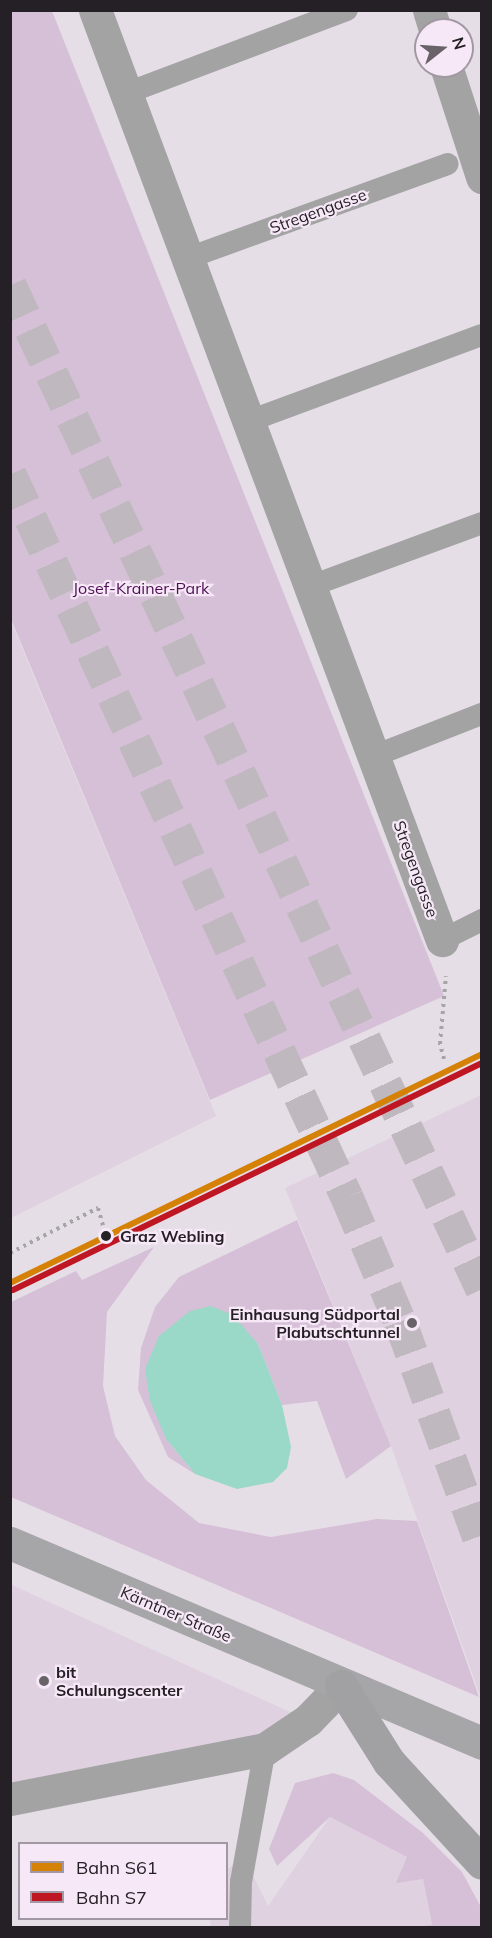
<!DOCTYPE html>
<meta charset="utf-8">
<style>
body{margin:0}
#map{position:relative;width:492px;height:1938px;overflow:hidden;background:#e6dee6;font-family:Mulish,sans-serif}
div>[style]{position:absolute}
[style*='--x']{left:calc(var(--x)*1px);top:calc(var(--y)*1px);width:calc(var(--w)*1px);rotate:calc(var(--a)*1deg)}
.built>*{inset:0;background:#dfd1e0}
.green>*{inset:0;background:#d6c0d7}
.water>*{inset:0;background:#9ad8c7}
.highway-tunnel>*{height:33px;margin-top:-16.5px;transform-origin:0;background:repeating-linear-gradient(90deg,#bfb8bf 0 33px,transparent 0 49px)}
.path>*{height:4px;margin-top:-2px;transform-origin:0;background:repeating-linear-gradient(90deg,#a5a4a6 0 3px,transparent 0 7.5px)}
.lane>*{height:22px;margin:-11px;padding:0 11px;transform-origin:11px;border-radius:11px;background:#a3a3a4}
.street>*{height:33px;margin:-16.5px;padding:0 16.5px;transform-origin:16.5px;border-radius:16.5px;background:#a3a3a4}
.primary>*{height:33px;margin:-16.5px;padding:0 16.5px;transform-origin:16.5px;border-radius:16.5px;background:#a6a6a8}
.highway>*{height:33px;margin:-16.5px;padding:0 16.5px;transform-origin:16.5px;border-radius:16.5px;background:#a1a1a3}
.rail-1>*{height:6px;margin:-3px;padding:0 3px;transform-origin:3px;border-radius:3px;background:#d48106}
.rail-2>*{height:6px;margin:-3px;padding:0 3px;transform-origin:3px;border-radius:3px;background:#be1622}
.dots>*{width:16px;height:16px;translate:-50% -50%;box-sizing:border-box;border:3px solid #f6e8f7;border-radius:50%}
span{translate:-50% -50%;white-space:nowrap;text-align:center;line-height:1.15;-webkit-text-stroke:4.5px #f6e8f7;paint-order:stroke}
.street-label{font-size:16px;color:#252025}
.park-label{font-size:16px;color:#4e0f54}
.stop-label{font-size:16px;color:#252025;font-weight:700}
.left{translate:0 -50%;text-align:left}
.poi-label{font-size:16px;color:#252025;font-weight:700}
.right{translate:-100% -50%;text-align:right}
.frame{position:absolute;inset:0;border:12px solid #252025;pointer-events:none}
.legend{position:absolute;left:18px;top:1842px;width:210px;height:78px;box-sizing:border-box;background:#f6e8f7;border:2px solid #a298a3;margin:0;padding:8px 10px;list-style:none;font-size:18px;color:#252025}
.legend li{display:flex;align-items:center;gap:12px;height:30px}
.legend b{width:30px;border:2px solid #a298a3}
.north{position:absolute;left:414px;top:18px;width:60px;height:60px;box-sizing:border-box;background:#f6e8f7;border:2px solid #a298a3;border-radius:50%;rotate:73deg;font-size:16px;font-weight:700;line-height:24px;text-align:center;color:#252025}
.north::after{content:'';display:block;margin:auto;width:21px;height:27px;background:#696269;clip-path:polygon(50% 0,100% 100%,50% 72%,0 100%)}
</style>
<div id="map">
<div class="built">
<div style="clip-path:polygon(10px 619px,216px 1116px,11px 1218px,10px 1217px)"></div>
<div style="clip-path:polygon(481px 1095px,481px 1698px,391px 1446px,285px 1188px)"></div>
<div style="clip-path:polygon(10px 1584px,208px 1675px,308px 1720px,265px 1749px,11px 1797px)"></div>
<div style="clip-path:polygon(330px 1817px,407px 1857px,423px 1879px,432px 1927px,211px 1928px,210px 1919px,226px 1918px,227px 1869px,245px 1859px,268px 1906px)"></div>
</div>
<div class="green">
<div style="clip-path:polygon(11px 10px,52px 11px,444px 996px,210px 1100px,11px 619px)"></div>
<div style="clip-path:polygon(297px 1220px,391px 1446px,346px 1479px,317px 1401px,282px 1405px,258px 1344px,166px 1439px,195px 1474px,168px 1457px,138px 1390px,141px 1348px,155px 1307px,179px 1277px)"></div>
<div style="clip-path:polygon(154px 1247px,107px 1312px,103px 1386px,115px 1436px,146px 1480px,199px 1523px,271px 1537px,377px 1519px,417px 1521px,479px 1697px,11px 1497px,11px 1302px,76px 1271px,82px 1280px)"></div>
<div style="clip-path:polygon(333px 1773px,354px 1780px,423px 1833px,462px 1872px,481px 1907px,481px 1927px,415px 1927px,432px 1925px,423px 1879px,396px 1883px,407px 1857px,330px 1817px,277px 1866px,269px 1849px,295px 1783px)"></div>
</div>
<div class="water">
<div style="clip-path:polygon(211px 1306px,233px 1315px,258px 1344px,282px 1405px,291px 1447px,287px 1468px,273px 1482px,237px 1489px,195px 1474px,166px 1439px,150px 1401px,145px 1369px,159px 1336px,190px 1311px)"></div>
</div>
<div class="highway-tunnel">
<div style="--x:10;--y:285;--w:1109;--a:64.82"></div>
<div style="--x:10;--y:474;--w:798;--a:65.01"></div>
<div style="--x:347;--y:1197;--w:135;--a:66.9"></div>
<div style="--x:400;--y:1321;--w:239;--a:70"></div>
</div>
<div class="path">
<div style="--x:444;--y:1059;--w:16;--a:-105"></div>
<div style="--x:440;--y:1044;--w:68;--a:-85"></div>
<div style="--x:10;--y:1253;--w:99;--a:-27.1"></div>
<div style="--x:98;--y:1208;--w:29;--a:74"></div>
</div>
<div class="lane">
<div style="--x:127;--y:93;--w:235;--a:-20.7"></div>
<div style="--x:188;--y:258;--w:276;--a:-19.9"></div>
<div style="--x:249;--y:421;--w:248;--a:-20.3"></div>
<div style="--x:311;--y:586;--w:182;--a:-20.2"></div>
<div style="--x:374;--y:756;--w:116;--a:-21.3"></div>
<div style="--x:442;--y:940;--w:45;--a:-26.6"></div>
<div style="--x:240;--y:1928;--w:46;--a:-88.8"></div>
<div style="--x:241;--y:1882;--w:135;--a:-79.8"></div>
</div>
<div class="street">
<div style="--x:95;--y:10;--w:993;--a:69.54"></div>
<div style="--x:429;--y:10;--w:21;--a:73"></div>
<div style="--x:446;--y:66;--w:117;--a:72"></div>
<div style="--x:10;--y:1799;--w:260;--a:-11.1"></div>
<div style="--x:265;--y:1749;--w:52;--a:-34"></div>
<div style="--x:308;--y:1720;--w:47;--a:-45.9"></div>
</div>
<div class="primary">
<div style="--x:10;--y:1543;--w:513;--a:22.96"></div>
</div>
<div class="highway">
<div style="--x:341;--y:1686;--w:90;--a:57.7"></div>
<div style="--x:389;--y:1762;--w:137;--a:47.4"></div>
</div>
<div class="rail-1">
<div style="--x:10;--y:1283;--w:525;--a:-25.88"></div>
</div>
<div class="rail-2">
<div style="--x:13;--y:1290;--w:521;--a:-25.83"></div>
</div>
<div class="dots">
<div style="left:106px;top:1236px;background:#252025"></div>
<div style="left:412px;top:1323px;background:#696269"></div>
<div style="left:44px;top:1681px;background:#696269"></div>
</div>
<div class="street-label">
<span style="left:318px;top:211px;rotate:-20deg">Stregengasse</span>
<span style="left:416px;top:869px;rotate:70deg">Stregengasse</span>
<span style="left:176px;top:1614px;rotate:23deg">Kärntner Straße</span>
</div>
<div class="park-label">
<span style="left:141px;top:588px">Josef-Krainer-Park</span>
</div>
<div class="stop-label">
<span class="left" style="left:120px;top:1236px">Graz Webling</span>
</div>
<div class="poi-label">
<span class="right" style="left:400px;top:1323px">Einhausung Südportal<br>Plabutschtunnel</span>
<span class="left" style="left:56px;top:1681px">bit<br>Schulungscenter</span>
</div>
<div class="frame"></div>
<ul class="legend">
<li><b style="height:8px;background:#d48106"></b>Bahn S61</li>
<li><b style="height:8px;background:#be1622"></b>Bahn S7</li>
</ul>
<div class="north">N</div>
</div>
